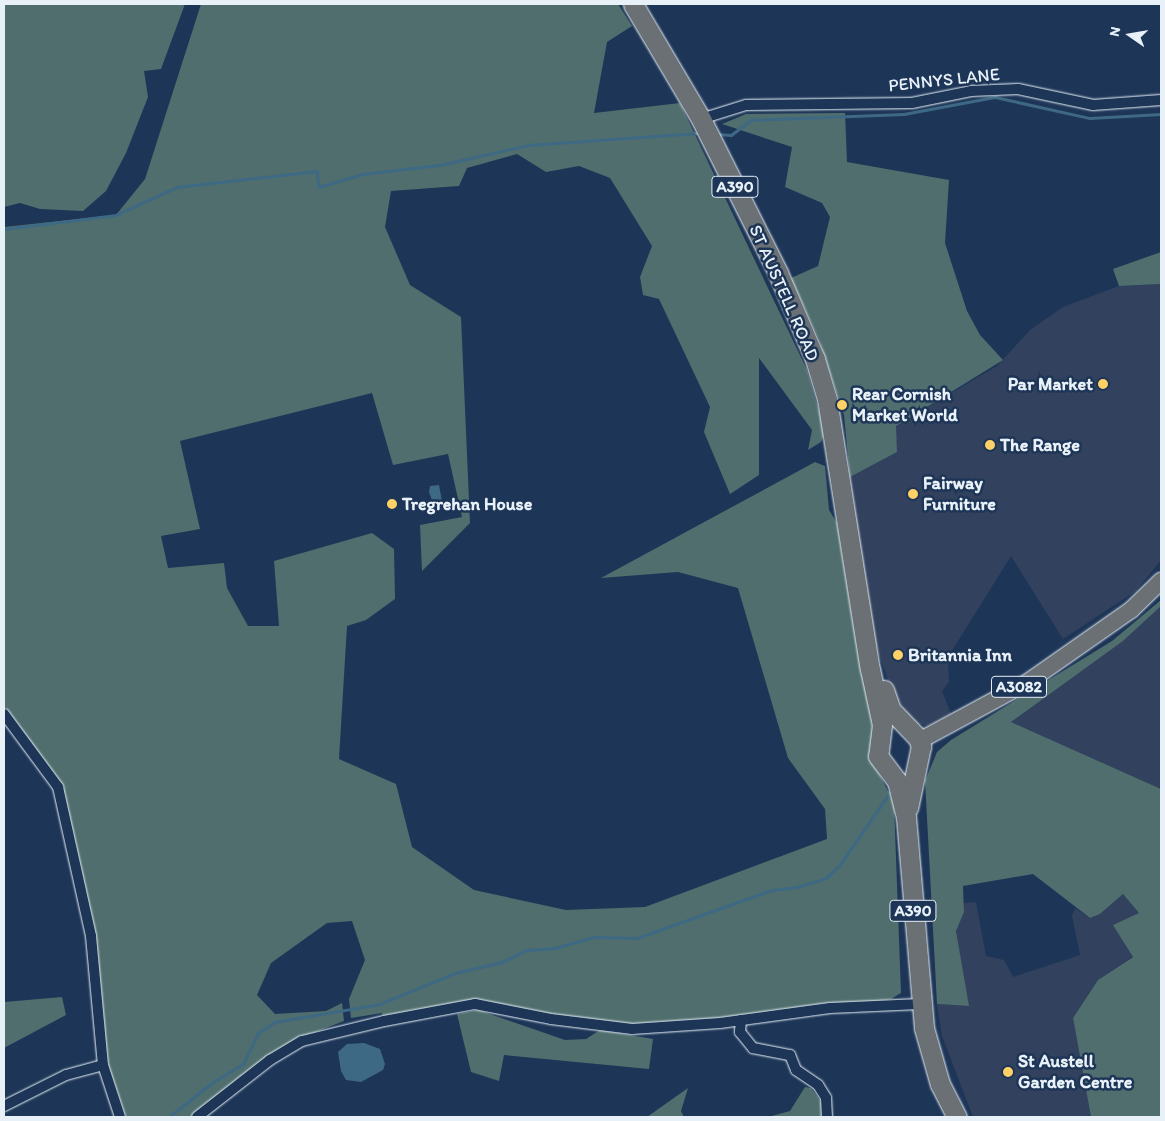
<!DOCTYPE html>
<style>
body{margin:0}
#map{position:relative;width:1165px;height:1121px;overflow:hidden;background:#1d3557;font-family:Itim,sans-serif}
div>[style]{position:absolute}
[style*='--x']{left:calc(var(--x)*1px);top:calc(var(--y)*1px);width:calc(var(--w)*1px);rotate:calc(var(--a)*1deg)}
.built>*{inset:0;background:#32425e}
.green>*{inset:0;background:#4f6e6d}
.water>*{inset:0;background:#3e6984}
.stream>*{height:2.5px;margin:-1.25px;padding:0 1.25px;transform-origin:1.25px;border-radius:1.25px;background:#3e6984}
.roads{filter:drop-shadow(0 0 1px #e8f1f8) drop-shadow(0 0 1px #e8f1f8)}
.street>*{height:10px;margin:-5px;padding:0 5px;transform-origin:5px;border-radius:5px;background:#1d3557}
.primary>*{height:16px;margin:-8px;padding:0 8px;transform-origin:8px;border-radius:8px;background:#6a7074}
.highway>*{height:19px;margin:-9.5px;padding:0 9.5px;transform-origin:9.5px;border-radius:9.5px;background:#6a7074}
.dots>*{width:14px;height:14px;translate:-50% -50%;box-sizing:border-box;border:2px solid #1d3557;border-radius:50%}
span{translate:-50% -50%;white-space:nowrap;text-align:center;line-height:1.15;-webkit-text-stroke:5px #1d3557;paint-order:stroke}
.shield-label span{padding:1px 4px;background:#1d3557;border:1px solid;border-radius:4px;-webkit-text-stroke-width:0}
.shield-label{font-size:16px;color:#e8f1f8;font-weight:700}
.street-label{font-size:18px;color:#e8f1f8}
.poi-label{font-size:18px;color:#e8f1f8;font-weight:700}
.right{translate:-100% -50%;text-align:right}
.left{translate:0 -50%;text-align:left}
.frame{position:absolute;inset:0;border:5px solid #e8f1f8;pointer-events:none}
.north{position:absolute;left:1105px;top:10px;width:50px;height:50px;-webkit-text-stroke:4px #1d3557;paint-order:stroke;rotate:283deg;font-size:14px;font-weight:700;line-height:20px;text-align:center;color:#e8f1f8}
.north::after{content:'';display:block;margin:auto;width:18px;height:22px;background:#e8f1f8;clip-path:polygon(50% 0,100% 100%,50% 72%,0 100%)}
</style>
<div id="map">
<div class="built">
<div style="clip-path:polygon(1161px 284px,1161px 560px,1136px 591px,1063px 639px,1011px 556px,948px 657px,949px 682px,942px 691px,951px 714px,928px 726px,916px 723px,907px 715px,890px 686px,872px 634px,850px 477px,897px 452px,895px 426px,997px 366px,1030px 330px,1063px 307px,1119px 286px)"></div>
<div style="clip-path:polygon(1161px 606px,1161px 789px,1011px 722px,1123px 641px)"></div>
<div style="clip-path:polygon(1123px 894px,1140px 913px,1133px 956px,1098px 980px,1073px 1018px,1091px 1117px,973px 1117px,942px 1036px,937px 1004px,968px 1006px,956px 931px,963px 903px,976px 902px,986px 956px,1004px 960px,1013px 977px,1080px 955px,1072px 916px,1075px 908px,1090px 918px,1100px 914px)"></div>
</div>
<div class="green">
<div style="clip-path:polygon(4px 4px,185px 4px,161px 69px,144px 71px,148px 97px,126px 153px,106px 191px,83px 211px,40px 209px,20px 203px,4px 207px)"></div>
<div style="clip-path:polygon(201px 4px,618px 4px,632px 26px,607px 42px,594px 113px,680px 103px,807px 370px,825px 432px,821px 442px,808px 450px,812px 430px,759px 358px,759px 475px,730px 494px,704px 432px,710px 407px,659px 299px,643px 295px,640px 277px,652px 246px,610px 178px,579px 166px,546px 172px,517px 154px,467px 168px,459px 186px,391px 191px,385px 227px,410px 285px,461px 317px,470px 523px,422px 571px,420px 525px,462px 517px,448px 454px,393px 465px,372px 393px,180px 441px,200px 529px,161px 536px,168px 568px,224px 563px,227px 588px,248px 626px,279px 626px,274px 561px,372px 533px,394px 549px,395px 599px,366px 620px,347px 626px,339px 759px,396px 784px,412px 847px,474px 890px,566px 910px,645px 907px,827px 839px,825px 809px,788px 758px,738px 588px,678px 572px,601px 578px,815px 462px,825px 466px,829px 510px,837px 523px,859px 660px,873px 711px,871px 758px,894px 803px,901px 993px,891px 999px,830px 1008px,633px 1029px,475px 1004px,384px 1021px,382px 1013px,351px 1018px,349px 999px,365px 960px,352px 921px,327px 923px,271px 963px,257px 995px,275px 1014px,326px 1011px,342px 1003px,344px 1021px,300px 1038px,191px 1117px,126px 1117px,109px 1068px,91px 936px,60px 786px,4px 705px,4px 227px,116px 215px,145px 179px)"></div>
<div style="clip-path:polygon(845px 113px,847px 162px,949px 180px,945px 243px,967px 311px,980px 335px,1003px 360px,896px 426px,897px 452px,850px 477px,844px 415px,819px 339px,791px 278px,818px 266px,830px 217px,822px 203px,785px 187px,792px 147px,722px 124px,746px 114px)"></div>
<div style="clip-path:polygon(1161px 252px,1161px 284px,1119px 286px,1113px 269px)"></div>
<div style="clip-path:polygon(1161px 600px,1161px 606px,1123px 641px,1011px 722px,1161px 789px,1161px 1117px,1091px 1117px,1073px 1018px,1098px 980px,1133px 957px,1113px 925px,1139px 913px,1123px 894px,1100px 914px,1090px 918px,1033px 874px,963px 886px,964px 912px,956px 931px,969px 1006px,937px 1004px,925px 781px,937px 752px,951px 740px,1112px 641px)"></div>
<div style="clip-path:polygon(62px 997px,66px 1015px,4px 1048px,4px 1002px)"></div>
<div style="clip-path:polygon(478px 1010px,565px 1040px,586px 1039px,600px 1030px,653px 1039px,649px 1069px,504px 1055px,499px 1081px,471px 1072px,457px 1014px)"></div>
<div style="clip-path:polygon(805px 1087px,811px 1088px,821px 1102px,822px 1117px,768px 1117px,790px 1111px)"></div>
<div style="clip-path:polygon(688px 1088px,681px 1111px,684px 1117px,647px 1117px)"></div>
</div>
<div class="water">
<div style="clip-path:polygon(439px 485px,442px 501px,433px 503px,429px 492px,430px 486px)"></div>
<div style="clip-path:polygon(364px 1043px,380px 1049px,385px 1064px,383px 1070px,361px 1082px,346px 1080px,341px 1071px,338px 1052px,347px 1044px)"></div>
</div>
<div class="stream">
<div style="--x:717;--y:134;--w:14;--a:4"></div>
<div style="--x:731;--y:135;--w:25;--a:-37"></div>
<div style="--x:751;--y:120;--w:153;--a:-2.2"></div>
<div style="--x:904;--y:114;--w:93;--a:-10.6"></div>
<div style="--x:995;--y:97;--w:97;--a:12.5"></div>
<div style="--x:1090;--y:118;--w:71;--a:-3.2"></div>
<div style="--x:4;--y:229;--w:113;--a:-7.1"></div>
<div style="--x:116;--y:215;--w:67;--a:-24.7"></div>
<div style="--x:177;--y:187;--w:141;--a:-6.5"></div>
<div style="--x:317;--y:171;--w:16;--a:83"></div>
<div style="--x:319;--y:187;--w:46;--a:-16.5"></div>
<div style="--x:363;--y:174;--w:78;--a:-6.7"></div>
<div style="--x:440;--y:165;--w:91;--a:-12.7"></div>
<div style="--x:529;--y:145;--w:169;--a:-4.1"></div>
<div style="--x:169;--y:1117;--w:56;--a:-38.5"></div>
<div style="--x:213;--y:1082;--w:35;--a:-31"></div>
<div style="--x:243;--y:1064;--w:34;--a:-64"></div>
<div style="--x:258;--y:1033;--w:20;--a:-33"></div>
<div style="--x:275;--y:1022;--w:107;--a:-9.7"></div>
<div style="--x:380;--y:1004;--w:81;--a:-22.5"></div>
<div style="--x:455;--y:973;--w:48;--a:-13.2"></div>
<div style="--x:502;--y:962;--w:28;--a:-26"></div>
<div style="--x:527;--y:950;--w:28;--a:-4"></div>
<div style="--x:555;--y:948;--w:41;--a:-15.8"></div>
<div style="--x:594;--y:937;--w:43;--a:1.3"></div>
<div style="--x:637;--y:938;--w:143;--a:-19.6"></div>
<div style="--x:772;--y:890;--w:25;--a:-7"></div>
<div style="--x:797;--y:887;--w:30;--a:-17"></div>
<div style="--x:826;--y:878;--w:18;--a:-43"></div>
<div style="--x:839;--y:866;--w:91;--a:-55.3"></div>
</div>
<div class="roads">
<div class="street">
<div style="--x:701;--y:119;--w:47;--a:-17.3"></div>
<div style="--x:746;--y:105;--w:166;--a:-0.7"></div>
<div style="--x:912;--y:103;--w:60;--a:-11.5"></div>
<div style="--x:971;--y:91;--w:47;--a:-2.4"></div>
<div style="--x:1018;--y:89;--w:77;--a:12"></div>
<div style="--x:1093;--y:105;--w:68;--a:-4.2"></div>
<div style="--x:4;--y:714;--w:91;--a:53.5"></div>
<div style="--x:58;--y:787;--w:153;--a:77.5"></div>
<div style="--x:91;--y:936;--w:130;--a:84.7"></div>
<div style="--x:103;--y:1065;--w:55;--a:71.9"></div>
<div style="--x:741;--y:1020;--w:12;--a:95"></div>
<div style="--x:740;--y:1032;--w:21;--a:51"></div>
<div style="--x:753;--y:1048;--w:38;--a:11"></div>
<div style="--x:790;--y:1055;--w:16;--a:68"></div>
<div style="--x:796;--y:1070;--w:27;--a:34"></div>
<div style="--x:818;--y:1085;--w:15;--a:58"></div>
<div style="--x:826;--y:1098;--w:19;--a:87"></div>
<div style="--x:4;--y:1106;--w:69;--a:-26.6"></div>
<div style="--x:66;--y:1075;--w:38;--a:-15"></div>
<div style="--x:197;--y:1117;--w:93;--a:-38"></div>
<div style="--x:270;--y:1060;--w:37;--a:-31"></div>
<div style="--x:302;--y:1041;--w:84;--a:-13.7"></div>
<div style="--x:384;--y:1021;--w:93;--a:-10.6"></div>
<div style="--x:475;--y:1004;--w:77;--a:11.2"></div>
<div style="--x:551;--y:1019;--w:82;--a:7"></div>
<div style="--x:632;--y:1029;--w:88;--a:-3.9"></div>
<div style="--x:720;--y:1023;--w:111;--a:-7.8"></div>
<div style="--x:830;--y:1008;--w:90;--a:-2.5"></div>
</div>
<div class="primary">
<div style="--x:919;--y:741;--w:124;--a:-28.4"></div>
<div style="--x:1028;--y:682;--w:126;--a:-35"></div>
<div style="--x:1131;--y:610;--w:42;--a:-44"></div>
</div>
<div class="highway">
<div style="--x:633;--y:4;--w:134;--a:59.4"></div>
<div style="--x:701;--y:119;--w:172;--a:63.4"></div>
<div style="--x:778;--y:273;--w:94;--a:66.7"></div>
<div style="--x:815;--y:359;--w:42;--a:73.3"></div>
<div style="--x:827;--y:399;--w:273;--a:81"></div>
<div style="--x:870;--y:669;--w:57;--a:77.9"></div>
<div style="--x:882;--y:725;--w:31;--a:97"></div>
<div style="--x:878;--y:756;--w:31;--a:53"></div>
<div style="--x:897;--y:781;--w:37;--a:76"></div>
<div style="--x:906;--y:817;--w:212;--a:85.1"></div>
<div style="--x:924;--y:1028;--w:58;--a:74.1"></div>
<div style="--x:940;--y:1084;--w:37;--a:63"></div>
<div style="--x:884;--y:690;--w:21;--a:71"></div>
<div style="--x:891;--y:710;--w:39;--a:46"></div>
<div style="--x:918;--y:738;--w:9;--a:69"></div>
<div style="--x:921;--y:746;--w:63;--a:101.8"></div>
</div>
</div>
<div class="dots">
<div style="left:1103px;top:384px;background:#ffd166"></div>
<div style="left:842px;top:405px;background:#ffd166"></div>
<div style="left:990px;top:445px;background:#ffd166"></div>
<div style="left:913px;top:494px;background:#ffd166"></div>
<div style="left:392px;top:504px;background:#ffd166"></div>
<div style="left:898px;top:655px;background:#ffd166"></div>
<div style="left:1008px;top:1072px;background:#ffd166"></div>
</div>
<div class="shield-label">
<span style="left:735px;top:187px">A390</span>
<span style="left:1019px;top:687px">A3082</span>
<span style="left:913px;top:911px">A390</span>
</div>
<div class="street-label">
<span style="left:944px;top:80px;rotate:-6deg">PENNYS LANE</span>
<span style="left:784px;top:293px;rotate:66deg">ST AUSTELL ROAD</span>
</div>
<div class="poi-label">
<span class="right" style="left:1093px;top:384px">Par Market</span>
<span class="left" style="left:852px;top:405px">Rear Cornish<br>Market World</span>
<span class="left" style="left:1000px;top:445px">The Range</span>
<span class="left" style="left:923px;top:494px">Fairway<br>Furniture</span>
<span class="left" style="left:402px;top:504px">Tregrehan House</span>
<span class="left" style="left:908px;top:655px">Britannia Inn</span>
<span class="left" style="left:1018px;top:1072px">St Austell<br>Garden Centre</span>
</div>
<div class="frame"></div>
<div class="north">N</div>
</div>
